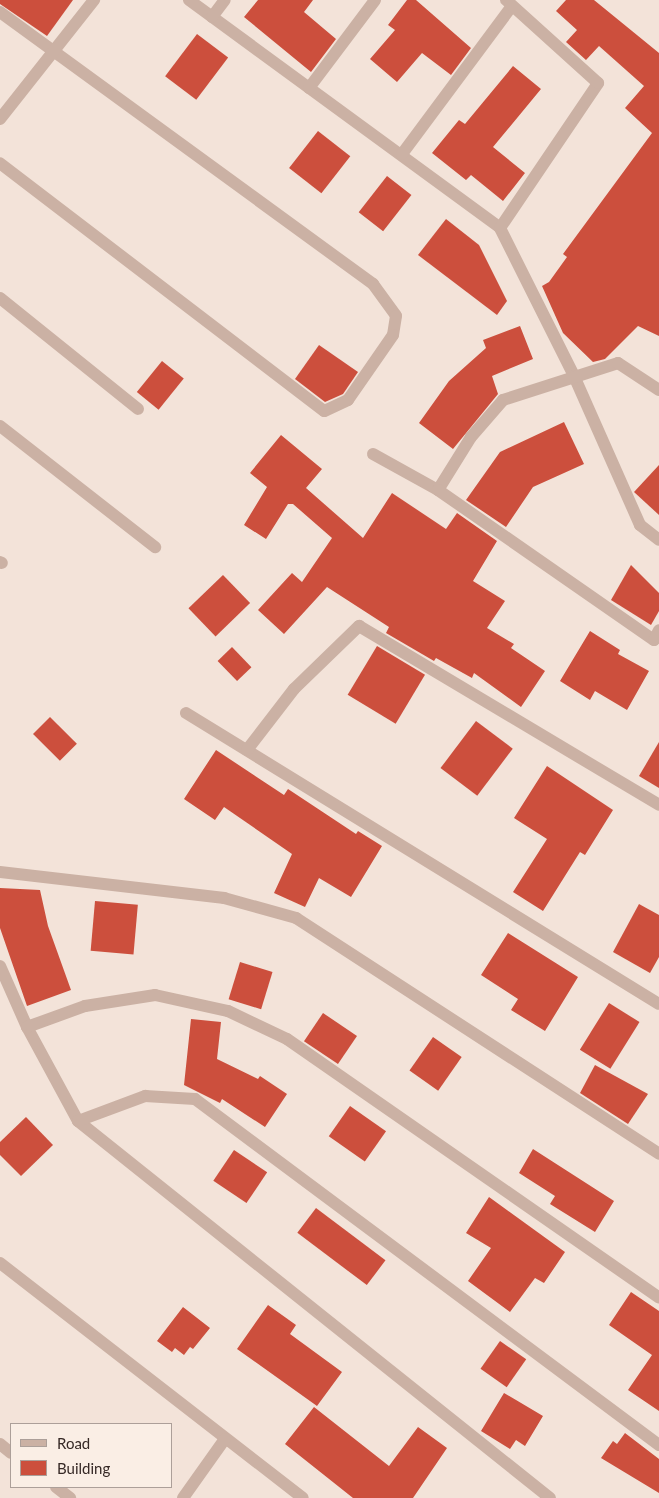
<!DOCTYPE html>
<style>
body{margin:0}
#map{position:relative;width:659px;height:1498px;overflow:hidden;background:#f3e3d9;font-family:Lato,sans-serif}
div>[style]{position:absolute}
[style*='--x']{left:calc(var(--x)*1px);top:calc(var(--y)*1px);width:calc(var(--w)*1px);rotate:calc(var(--a)*1deg)}
.building>*{inset:0;background:#cc4f3d;transform-origin:0 0}
.minor>*{height:12px;margin:-6px;padding:0 6px;transform-origin:6px;border-radius:6px;background:#cbb1a4}
span{translate:-50% -50%;white-space:nowrap;text-align:center;line-height:1.15;-webkit-text-stroke:4px #faeee5;paint-order:stroke}
.legend{position:absolute;left:10px;top:1423px;width:162px;height:65px;box-sizing:border-box;background:#faeee5;border:1px solid #ac9f99;margin:0;padding:6px 9px;list-style:none;font-size:15px;color:#362926}
.legend li{display:flex;align-items:center;gap:10px;height:25px}
.legend b{width:25px;border:1px solid #ac9f99}
</style>
<div id="map">
<div class="building">
<div style="clip-path:polygon(0 0,73px 0,47px 36px,0 4px)"></div>
<div style="clip-path:polygon(258px 0,313px 0,304px 12px,336px 39px,311px 72px,244px 17px)"></div>
<div style="clip-path:polygon(407px 0,416px 0,471px 48px,451px 75px,422px 53px,397px 82px,370px 59px,395px 30px,388px 25px)"></div>
<div style="clip-path:polygon(566px 0,594px 0,659px 53px,659px 336px,638px 326px,605px 359px,593px 362px,563px 333px,542px 286px,549px 282px,567px 257px,563px 254px,652px 133px,625px 108px,644px 86px,599px 46px,586px 60px,566px 42px,577px 30px,556px 11px)"></div>
<div style="left:197px;top:34px;width:39px;height:53px;rotate:37deg"></div>
<div style="clip-path:polygon(513px 66px,541px 89px,493px 147px,525px 173px,503px 201px,471px 175px,466px 180px,432px 153px,459px 120px,465px 124px)"></div>
<div style="left:318px;top:131px;width:41px;height:47px;rotate:38deg"></div>
<div style="left:387px;top:176px;width:31px;height:46px;rotate:38deg"></div>
<div style="clip-path:polygon(446px 219px,479px 245px,507px 301px,497px 315px,418px 255px)"></div>
<div style="clip-path:polygon(520px 326px,533px 359px,492px 376px,498px 394px,453px 449px,419px 423px,449px 381px,486px 348px,483px 340px)"></div>
<div style="clip-path:polygon(319px 345px,358px 372px,343px 394px,325px 402px,295px 379px)"></div>
<div style="left:162px;top:361px;width:28px;height:40px;rotate:39deg"></div>
<div style="clip-path:polygon(564px 422px,584px 464px,533px 487px,506px 527px,466px 500px,500px 452px)"></div>
<div style="clip-path:polygon(281px 435px,322px 469px,306px 488px,363px 538px,392px 493px,446px 529px,457px 513px,497px 541px,473px 581px,505px 601px,487px 628px,514px 644px,511px 648px,545px 671px,521px 707px,474px 673px,472px 678px,436px 658px,434px 661px,386px 633px,389px 627px,327px 587px,284px 634px,258px 610px,292px 573px,302px 582px,332px 538px,293px 504px,288px 504px,266px 539px,244px 525px,267px 487px,250px 473px)"></div>
<div style="clip-path:polygon(659px 465px,659px 515px,634px 492px)"></div>
<div style="clip-path:polygon(631px 565px,659px 593px,659px 611px,651px 625px,611px 600px)"></div>
<div style="left:223px;top:575px;width:39px;height:48px;rotate:46deg"></div>
<div style="clip-path:polygon(590px 631px,620px 650px,618px 654px,649px 671px,627px 710px,595px 691px,590px 700px,560px 681px)"></div>
<div style="left:377px;top:646px;width:56px;height:57px;rotate:31deg"></div>
<div style="left:232px;top:647px;width:28px;height:20px;rotate:46deg"></div>
<div style="left:50px;top:717px;width:38px;height:24px;rotate:45deg"></div>
<div style="left:476px;top:721px;width:46px;height:59px;rotate:37deg"></div>
<div style="clip-path:polygon(659px 742px,659px 788px,639px 776px)"></div>
<div style="clip-path:polygon(216px 750px,284px 795px,288px 789px,356px 834px,358px 831px,382px 846px,351px 897px,319px 878px,305px 907px,274px 893px,292px 854px,224px 807px,215px 820px,184px 799px)"></div>
<div style="clip-path:polygon(547px 766px,613px 810px,585px 855px,580px 852px,543px 911px,513px 892px,547px 839px,514px 818px)"></div>
<div style="clip-path:polygon(0 888px,40px 890px,48px 926px,71px 990px,27px 1006px,0 928px)"></div>
<div style="left:95px;top:901px;width:43px;height:50px;rotate:5deg"></div>
<div style="clip-path:polygon(639px 904px,659px 915px,659px 957px,650px 973px,613px 952px)"></div>
<div style="clip-path:polygon(508px 933px,578px 977px,545px 1031px,511px 1010px,518px 999px,481px 975px)"></div>
<div style="left:240px;top:962px;width:34px;height:39px;rotate:17deg"></div>
<div style="left:609px;top:1003px;width:36px;height:55px;rotate:32deg"></div>
<div style="left:323px;top:1013px;width:41px;height:34px;rotate:34deg"></div>
<div style="clip-path:polygon(191px 1019px,221px 1022px,217px 1059px,258px 1079px,260px 1076px,287px 1094px,265px 1127px,222px 1099px,220px 1103px,184px 1085px)"></div>
<div style="left:433px;top:1037px;width:35px;height:41px;rotate:35deg"></div>
<div style="clip-path:polygon(595px 1065px,648px 1094px,628px 1124px,580px 1093px)"></div>
<div style="left:350px;top:1106px;width:44px;height:37px;rotate:35deg"></div>
<div style="clip-path:polygon(26px 1117px,53px 1145px,21px 1176px,0 1155px,0 1142px)"></div>
<div style="clip-path:polygon(533px 1149px,614px 1201px,595px 1232px,550px 1204px,555px 1196px,519px 1173px)"></div>
<div style="left:234px;top:1150px;width:40px;height:37px;rotate:34deg"></div>
<div style="clip-path:polygon(489px 1197px,565px 1252px,544px 1283px,535px 1278px,510px 1312px,468px 1281px,491px 1248px,466px 1233px)"></div>
<div style="left:316px;top:1208px;width:87px;height:31px;rotate:37deg"></div>
<div style="clip-path:polygon(631px 1292px,659px 1311px,659px 1411px,628px 1390px,652px 1355px,609px 1325px)"></div>
<div style="clip-path:polygon(268px 1305px,296px 1325px,290px 1334px,342px 1372px,317px 1406px,237px 1349px)"></div>
<div style="clip-path:polygon(183px 1307px,210px 1328px,193px 1349px,190px 1347px,184px 1355px,175px 1348px,172px 1352px,157px 1341px)"></div>
<div style="left:500px;top:1341px;width:32px;height:34px;rotate:35deg"></div>
<div style="clip-path:polygon(504px 1393px,543px 1416px,525px 1446px,516px 1440px,510px 1449px,481px 1431px)"></div>
<div style="clip-path:polygon(314px 1407px,389px 1466px,418px 1427px,447px 1448px,413px 1498px,353px 1498px,285px 1444px)"></div>
<div style="clip-path:polygon(625px 1433px,659px 1459px,659px 1493px,601px 1458px,613px 1441px,617px 1444px)"></div>
</div>
<div class="minor">
<div style="--x:189;--y:0;--w:386;--a:36.2"></div>
<div style="--x:500;--y:228;--w:165;--a:63.4"></div>
<div style="--x:574;--y:376;--w:163;--a:66.1"></div>
<div style="--x:640;--y:525;--w:24;--a:38"></div>
<div style="--x:0;--y:12;--w:462;--a:36.1"></div>
<div style="--x:373;--y:284;--w:39;--a:54"></div>
<div style="--x:396;--y:316;--w:19;--a:99"></div>
<div style="--x:393;--y:335;--w:79;--a:124.7"></div>
<div style="--x:348;--y:400;--w:26;--a:155"></div>
<div style="--x:324;--y:411;--w:408;--a:-142.6"></div>
<div style="--x:212;--y:17;--w:21;--a:-53"></div>
<div style="--x:309;--y:88;--w:110;--a:-53.1"></div>
<div style="--x:0;--y:119;--w:152;--a:-51.7"></div>
<div style="--x:402;--y:154;--w:184;--a:-53.4"></div>
<div style="--x:500;--y:228;--w:175;--a:-55.9"></div>
<div style="--x:598;--y:83;--w:124;--a:-137.9"></div>
<div style="--x:0;--y:298;--w:177;--a:38.8"></div>
<div style="--x:0;--y:426;--w:197;--a:38"></div>
<div style="--x:373;--y:454;--w:74;--a:29"></div>
<div style="--x:438;--y:490;--w:62;--a:-58.1"></div>
<div style="--x:471;--y:437;--w:49;--a:-49.1"></div>
<div style="--x:503;--y:400;--w:121;--a:-17.8"></div>
<div style="--x:618;--y:363;--w:49;--a:33.4"></div>
<div style="--x:438;--y:490;--w:263;--a:34.8"></div>
<div style="--x:654;--y:640;--w:11;--a:-63"></div>
<div style="--x:0;--y:562;--w:2;--a:27"></div>
<div style="--x:186;--y:713;--w:555;--a:31.6"></div>
<div style="--x:247;--y:750;--w:77;--a:-52.4"></div>
<div style="--x:294;--y:689;--w:91;--a:-44.1"></div>
<div style="--x:359;--y:626;--w:349;--a:30.8"></div>
<div style="--x:0;--y:872;--w:226;--a:6.6"></div>
<div style="--x:224;--y:898;--w:75;--a:15.5"></div>
<div style="--x:296;--y:918;--w:433;--a:33"></div>
<div style="--x:0;--y:966;--w:67;--a:66.1"></div>
<div style="--x:27;--y:1027;--w:107;--a:61.5"></div>
<div style="--x:78;--y:1121;--w:604;--a:38.62"></div>
<div style="--x:27;--y:1027;--w:62;--a:-19.9"></div>
<div style="--x:85;--y:1006;--w:71;--a:-8.9"></div>
<div style="--x:155;--y:995;--w:75;--a:12.4"></div>
<div style="--x:228;--y:1011;--w:65;--a:25.4"></div>
<div style="--x:287;--y:1039;--w:453;--a:34.8"></div>
<div style="--x:78;--y:1121;--w:72;--a:-20.5"></div>
<div style="--x:145;--y:1096;--w:50;--a:3.4"></div>
<div style="--x:195;--y:1099;--w:579;--a:36.71"></div>
<div style="--x:0;--y:1263;--w:383;--a:37.8"></div>
<div style="--x:0;--y:1444;--w:14;--a:39"></div>
<div style="--x:56;--y:1487;--w:18;--a:38"></div>
<div style="--x:183;--y:1498;--w:72;--a:-54.6"></div>
</div>
<ul class="legend">
<li><b style="height:6px;background:#cbb1a4"></b>Road</li>
<li><b style="height:14px;background:#cc4f3d"></b>Building</li>
</ul>
</div>
